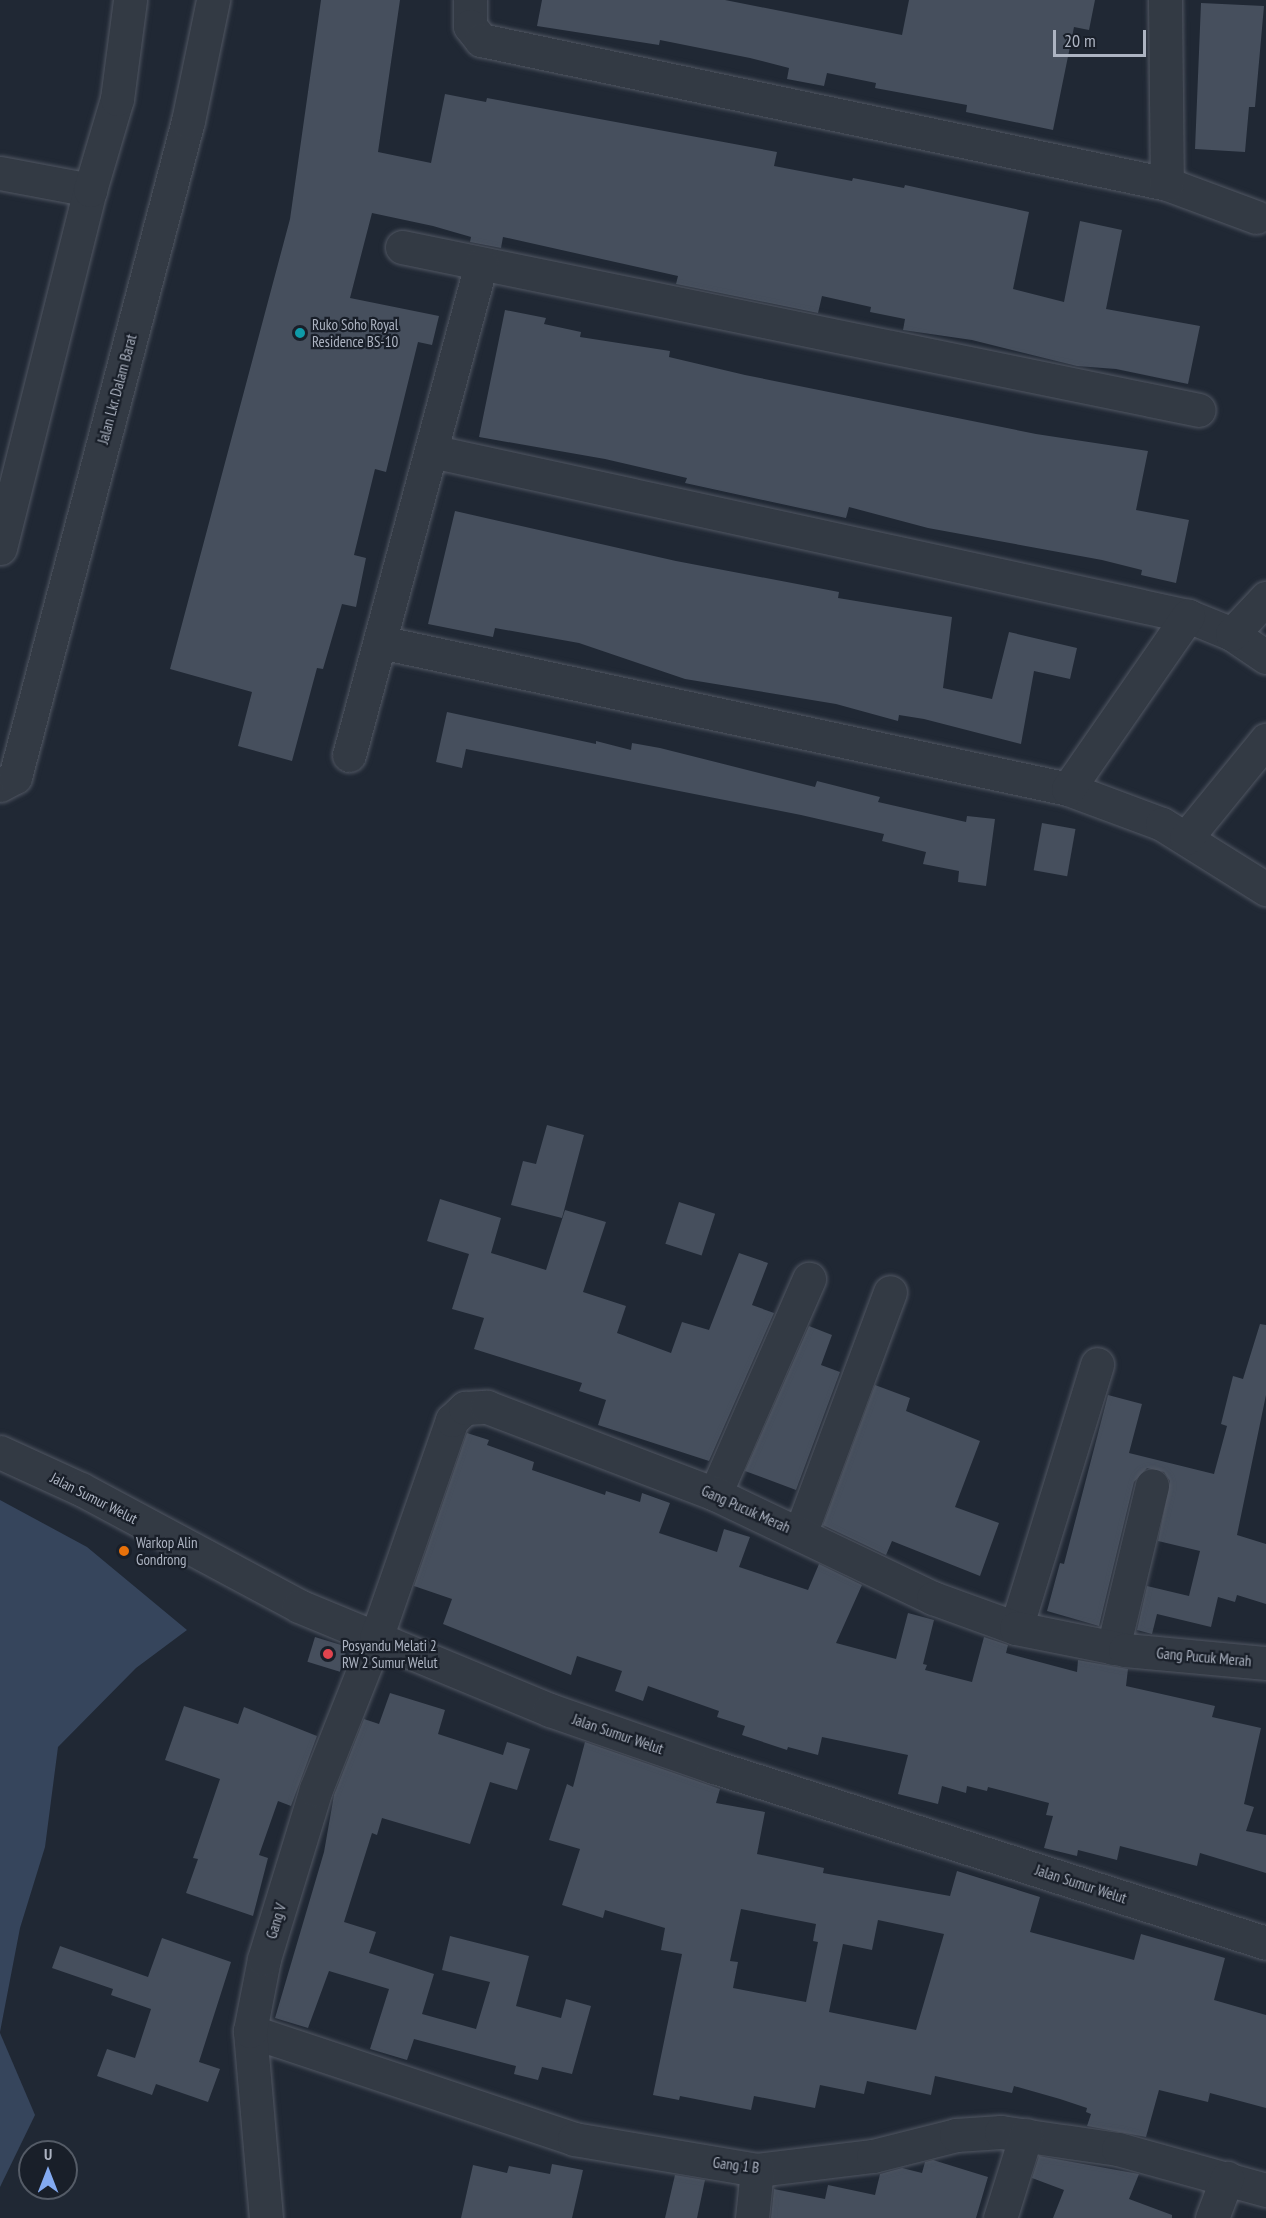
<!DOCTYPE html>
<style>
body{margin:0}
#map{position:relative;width:1266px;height:2218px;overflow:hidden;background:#202834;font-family:"PT Sans Narrow",sans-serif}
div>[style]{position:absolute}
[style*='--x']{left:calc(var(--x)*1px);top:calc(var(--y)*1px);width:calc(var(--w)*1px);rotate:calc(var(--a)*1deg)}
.water>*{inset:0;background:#36455c}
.building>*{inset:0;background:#464f5d;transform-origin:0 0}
.roads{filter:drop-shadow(0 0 2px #515763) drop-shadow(0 0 2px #515763)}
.minor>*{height:33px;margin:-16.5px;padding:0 16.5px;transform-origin:16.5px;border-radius:16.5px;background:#333a44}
.dots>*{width:16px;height:16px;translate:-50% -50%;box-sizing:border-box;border:3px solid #191f29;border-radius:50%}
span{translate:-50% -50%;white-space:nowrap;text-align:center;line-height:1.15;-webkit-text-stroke:4.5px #191f29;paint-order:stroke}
.poi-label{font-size:15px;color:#adb4c2}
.left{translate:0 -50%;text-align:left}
.street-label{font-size:15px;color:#adb4c2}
.north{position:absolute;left:18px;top:2140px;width:60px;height:60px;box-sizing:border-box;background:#191f29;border:2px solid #545b66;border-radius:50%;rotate:0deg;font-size:16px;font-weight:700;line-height:24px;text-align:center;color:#adb4c2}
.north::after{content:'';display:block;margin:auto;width:21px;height:27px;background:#83aaf1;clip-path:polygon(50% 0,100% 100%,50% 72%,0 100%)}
.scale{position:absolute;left:1053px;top:30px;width:93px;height:27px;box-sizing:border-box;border:3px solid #adb4c2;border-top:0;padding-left:8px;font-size:18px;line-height:21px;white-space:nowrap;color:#adb4c2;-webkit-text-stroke:4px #191f29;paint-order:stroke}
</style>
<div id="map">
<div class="water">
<div style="clip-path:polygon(0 1500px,87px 1547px,187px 1630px,136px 1668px,58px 1747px,45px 1847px,20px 1928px,0 2032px)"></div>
<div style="clip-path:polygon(0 2033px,35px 2115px,0 2187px)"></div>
</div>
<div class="building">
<div style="clip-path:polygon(321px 0,400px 0,378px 152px,431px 163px,445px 94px,486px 102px,487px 98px,777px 152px,774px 166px,852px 181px,853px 178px,904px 188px,905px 185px,1029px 212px,1013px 289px,1064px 302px,1080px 221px,1122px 230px,1106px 309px,1200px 326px,1188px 384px,1116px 369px,1077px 366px,972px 340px,903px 330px,905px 319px,870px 312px,871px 307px,822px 296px,818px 313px,676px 284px,678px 276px,503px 237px,501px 248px,470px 242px,471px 237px,433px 226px,372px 213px,350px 298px,439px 316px,432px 345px,418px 342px,386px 472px,375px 469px,354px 555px,366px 558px,356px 607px,342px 604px,323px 669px,317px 668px,292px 761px,238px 746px,252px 692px,170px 669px,290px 219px)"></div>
<div style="clip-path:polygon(542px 0,725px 0,902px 35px,909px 0,1095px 0,1089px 30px,1074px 27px,1053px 130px,966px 112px,967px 105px,875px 88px,876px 83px,827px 73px,824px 86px,787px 79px,789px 68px,750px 58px,660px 40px,659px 45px,537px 26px)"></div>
<div style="clip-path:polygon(1201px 3px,1264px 6px,1255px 107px,1249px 107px,1245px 152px,1195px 149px)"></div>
<div style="clip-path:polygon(505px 310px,546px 318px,544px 324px,581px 332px,580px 337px,670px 351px,669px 357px,745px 375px,1036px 434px,1148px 451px,1136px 510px,1189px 520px,1176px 583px,1141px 575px,1142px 570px,1102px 560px,928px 528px,849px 507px,846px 518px,685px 483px,687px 478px,605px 459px,479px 437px)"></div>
<div style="clip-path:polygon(455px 511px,676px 561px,839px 592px,838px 598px,952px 617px,943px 688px,992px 699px,1009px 632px,1077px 648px,1070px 679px,1034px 671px,1021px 744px,924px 719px,899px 715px,898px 721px,836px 704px,685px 679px,579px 643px,495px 628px,493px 637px,428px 624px)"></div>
<div style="clip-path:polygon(447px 712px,596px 744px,596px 741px,631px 750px,632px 743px,660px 748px,815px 787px,817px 781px,880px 797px,878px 802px,966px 822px,967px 816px,995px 819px,986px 886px,958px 882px,959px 871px,923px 864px,926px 852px,882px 841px,884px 834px,801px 815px,466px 749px,462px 768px,436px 762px)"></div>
<div style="left:1042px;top:823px;width:34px;height:48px;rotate:10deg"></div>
<div style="clip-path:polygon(547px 1125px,584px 1135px,562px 1218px,511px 1205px,523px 1161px,536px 1164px)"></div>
<div style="clip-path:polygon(440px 1199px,501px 1218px,491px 1253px,546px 1270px,565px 1210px,606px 1222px,583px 1292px,626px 1306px,617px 1333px,671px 1353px,682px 1322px,709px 1330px,739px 1253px,768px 1263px,752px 1305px,774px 1313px,709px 1461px,598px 1425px,606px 1400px,579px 1391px,582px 1383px,474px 1349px,484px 1318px,452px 1309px,469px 1254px,427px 1241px)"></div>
<div style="left:679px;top:1202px;width:38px;height:44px;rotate:18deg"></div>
<div style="clip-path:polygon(1260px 1324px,1266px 1325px,1266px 1395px,1237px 1535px,1266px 1544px,1266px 1604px,1237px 1595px,1235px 1602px,1218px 1597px,1211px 1627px,1157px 1614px,1152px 1634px,1137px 1630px,1147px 1586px,1189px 1596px,1200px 1551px,1158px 1541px,1170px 1481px,1164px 1472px,1147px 1468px,1134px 1482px,1099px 1626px,1047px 1611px,1060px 1563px,1064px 1564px,1108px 1395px,1142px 1404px,1129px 1453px,1214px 1474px,1227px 1426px,1221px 1424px,1233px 1376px,1243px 1379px)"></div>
<div style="clip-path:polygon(809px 1326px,832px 1335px,821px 1365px,840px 1372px,796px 1490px,745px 1471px)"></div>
<div style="clip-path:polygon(875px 1385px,910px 1398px,906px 1411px,980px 1441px,955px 1507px,999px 1523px,980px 1576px,892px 1541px,886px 1555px,823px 1525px)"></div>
<div style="clip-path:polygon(467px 1433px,489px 1440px,487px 1445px,534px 1462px,532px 1470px,605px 1495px,606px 1491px,640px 1502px,642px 1493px,670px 1503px,659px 1533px,717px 1552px,724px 1529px,750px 1537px,739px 1567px,808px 1590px,819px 1564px,862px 1585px,836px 1643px,896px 1659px,908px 1613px,934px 1620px,923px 1664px,927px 1665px,925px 1670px,972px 1682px,984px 1637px,1008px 1645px,1006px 1653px,1077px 1672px,1078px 1660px,1128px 1669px,1126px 1686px,1215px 1706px,1212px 1717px,1261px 1728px,1244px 1804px,1254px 1807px,1246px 1831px,1266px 1835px,1266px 1873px,1200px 1853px,1197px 1866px,1120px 1846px,1117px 1860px,1078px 1850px,1077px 1856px,1044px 1848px,1053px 1816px,1046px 1815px,1049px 1803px,988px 1787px,987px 1791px,967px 1786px,966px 1793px,942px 1786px,938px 1804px,898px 1794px,908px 1755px,822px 1737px,818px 1755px,788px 1747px,787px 1750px,742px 1735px,745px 1726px,717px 1717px,719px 1711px,648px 1686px,643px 1701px,615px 1691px,622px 1671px,577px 1656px,571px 1675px,443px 1624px,452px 1599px,414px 1586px)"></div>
<div style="left:315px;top:1637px;width:34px;height:26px;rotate:17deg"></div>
<div style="clip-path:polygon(390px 1693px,445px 1710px,438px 1734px,503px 1755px,507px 1742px,530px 1749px,517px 1790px,490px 1782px,470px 1844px,382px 1818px,377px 1835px,372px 1833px,344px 1922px,376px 1932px,369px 1953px,434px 1974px,422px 2014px,476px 2029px,490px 1982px,442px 1970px,450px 1936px,529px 1956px,516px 2006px,561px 2018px,566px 1999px,591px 2006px,572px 2074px,542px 2067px,538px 2080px,514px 2074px,516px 2066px,414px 2039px,407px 2060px,370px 2049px,389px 1989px,329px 1971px,308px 2028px,275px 2018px,324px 1852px,334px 1795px,364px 1719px,379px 1724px)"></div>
<div style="clip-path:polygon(184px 1706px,238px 1724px,244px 1707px,317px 1736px,291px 1806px,278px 1801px,259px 1855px,268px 1858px,253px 1916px,186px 1893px,198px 1859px,193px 1858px,220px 1779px,165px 1760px)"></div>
<div style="clip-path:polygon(evenodd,585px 1742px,720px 1789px,716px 1803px,765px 1812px,757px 1854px,824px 1868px,823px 1873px,950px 1896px,957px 1871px,1040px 1897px,1030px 1932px,1134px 1960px,1141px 1934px,1225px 1958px,1214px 2000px,1266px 2015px,1266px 2108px,1210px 2093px,1208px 2102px,1159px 2090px,1146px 2137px,1087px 2126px,1091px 2114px,1086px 2112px,1087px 2108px,1060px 2099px,1014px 2086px,1012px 2093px,935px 2076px,931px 2095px,867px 2081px,864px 2094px,820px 2085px,815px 2108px,754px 2096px,751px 2110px,680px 2096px,679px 2100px,653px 2095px,682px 1954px,661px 1950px,665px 1928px,605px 1910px,603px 1918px,562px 1905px,580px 1849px,549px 1840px,567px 1784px,573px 1787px,585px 1742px,741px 1909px,816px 1924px,813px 1941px,818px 1942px,806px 2002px,733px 1988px,738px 1962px,730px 1961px,741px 1909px,585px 1742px,878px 1920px,944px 1934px,916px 2030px,829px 2012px,843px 1944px,872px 1950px,878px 1920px)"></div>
<div style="clip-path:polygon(162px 1938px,231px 1962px,199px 2062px,220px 2069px,208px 2102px,156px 2084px,152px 2095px,97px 2076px,107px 2049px,135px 2058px,151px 2009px,111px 1995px,113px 1989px,52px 1968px,60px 1946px,148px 1977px)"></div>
<div style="clip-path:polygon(1039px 2156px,1139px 2174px,1129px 2199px,1172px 2215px,1172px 2218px,1053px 2218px,1064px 2190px,1032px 2178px)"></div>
<div style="clip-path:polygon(933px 2160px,988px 2177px,976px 2218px,771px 2218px,774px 2189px,825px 2199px,828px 2185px,875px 2195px,880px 2174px,902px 2168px,922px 2173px,925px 2162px)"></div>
<div style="clip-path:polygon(552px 2164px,583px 2170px,572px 2218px,461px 2218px,473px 2165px,507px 2173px,509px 2166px,550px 2174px)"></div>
<div style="clip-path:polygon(675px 2175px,705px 2180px,697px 2218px,665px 2218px)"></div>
</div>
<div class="roads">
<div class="minor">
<div style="--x:470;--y:0;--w:26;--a:90"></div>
<div style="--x:470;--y:26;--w:18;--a:52"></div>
<div style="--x:481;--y:40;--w:701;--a:11.85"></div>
<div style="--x:1167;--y:184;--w:95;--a:20.3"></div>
<div style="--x:1165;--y:0;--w:184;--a:89.4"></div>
<div style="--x:0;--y:173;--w:92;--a:10.7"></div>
<div style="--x:402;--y:247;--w:813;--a:11.56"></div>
<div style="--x:431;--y:451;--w:775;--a:12.3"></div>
<div style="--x:1188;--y:616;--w:48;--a:22.2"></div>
<div style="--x:1232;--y:634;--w:41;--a:34.1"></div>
<div style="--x:0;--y:548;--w:369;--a:-75.9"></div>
<div style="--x:90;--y:190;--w:95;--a:-73.5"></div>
<div style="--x:117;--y:99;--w:100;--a:-82.5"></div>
<div style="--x:1232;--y:634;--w:50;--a:-46.6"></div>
<div style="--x:380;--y:642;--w:704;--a:12.06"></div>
<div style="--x:1068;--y:789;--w:100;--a:20.4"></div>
<div style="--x:1162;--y:824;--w:123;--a:32"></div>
<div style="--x:349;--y:755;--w:508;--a:-74.95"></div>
<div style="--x:0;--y:785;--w:17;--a:-28"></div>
<div style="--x:15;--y:777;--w:678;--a:-75.23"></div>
<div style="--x:188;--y:121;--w:124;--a:-78.3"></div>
<div style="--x:1068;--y:789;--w:211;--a:-55.3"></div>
<div style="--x:1186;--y:838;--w:127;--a:-50.8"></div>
<div style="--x:0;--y:1452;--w:89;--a:24.6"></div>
<div style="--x:81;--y:1489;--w:247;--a:28.2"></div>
<div style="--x:299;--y:1606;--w:272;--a:22.5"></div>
<div style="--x:550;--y:1710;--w:174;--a:19.2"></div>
<div style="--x:714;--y:1767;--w:579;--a:17.68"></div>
<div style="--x:715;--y:1494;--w:235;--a:-66.4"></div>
<div style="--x:800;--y:1534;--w:258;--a:-69.6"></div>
<div style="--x:1016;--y:1628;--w:276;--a:-72.9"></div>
<div style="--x:1113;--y:1648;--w:167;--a:-76.5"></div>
<div style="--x:250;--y:2031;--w:342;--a:18.4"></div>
<div style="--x:574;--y:2139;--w:186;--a:9.6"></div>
<div style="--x:757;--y:2170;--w:117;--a:-6.9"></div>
<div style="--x:873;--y:2156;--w:86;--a:-14.2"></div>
<div style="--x:956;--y:2135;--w:45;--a:-3.8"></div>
<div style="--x:1001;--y:2132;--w:118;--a:8.3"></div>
<div style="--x:1118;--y:2149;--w:154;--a:15.5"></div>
<div style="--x:266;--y:2218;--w:188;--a:-94.9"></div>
<div style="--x:250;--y:2031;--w:73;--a:-79"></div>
<div style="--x:264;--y:1959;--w:178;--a:-73"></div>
<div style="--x:316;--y:1789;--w:162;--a:-68.3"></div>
<div style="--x:376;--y:1638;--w:231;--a:-70.8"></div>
<div style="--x:452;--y:1420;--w:18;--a:-43"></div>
<div style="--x:465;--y:1408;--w:22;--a:-3"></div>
<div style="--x:487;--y:1407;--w:244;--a:20.9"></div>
<div style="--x:715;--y:1494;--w:242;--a:25.5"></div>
<div style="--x:933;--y:1598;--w:88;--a:19.9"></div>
<div style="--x:1016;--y:1628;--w:111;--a:11.4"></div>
<div style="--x:1125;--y:1650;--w:142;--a:5.3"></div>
<div style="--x:752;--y:2218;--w:48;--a:-84.1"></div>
<div style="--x:1000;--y:2218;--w:87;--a:-72.6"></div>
<div style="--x:1212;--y:2218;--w:43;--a:-69.4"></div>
</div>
</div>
<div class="dots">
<div style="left:300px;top:333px;background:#0f9aa8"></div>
<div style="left:124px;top:1551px;background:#e8710a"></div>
<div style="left:328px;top:1654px;background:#e0444e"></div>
</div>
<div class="poi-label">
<span class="left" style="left:312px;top:333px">Ruko Soho Royal<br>Residence BS-10</span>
<span class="left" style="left:136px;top:1551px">Warkop Alin<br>Gondrong</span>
<span class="left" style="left:342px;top:1654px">Posyandu Melati 2<br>RW 2 Sumur Welut</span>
</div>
<div class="street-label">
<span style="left:117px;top:389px;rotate:-75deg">Jalan Lkr. Dalam Barat</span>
<span style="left:94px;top:1498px;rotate:27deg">Jalan Sumur Welut</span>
<span style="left:746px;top:1509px;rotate:24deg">Gang Pucuk Merah</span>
<span style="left:1204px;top:1657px;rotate:5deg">Gang Pucuk Merah</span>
<span style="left:618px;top:1734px;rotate:19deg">Jalan Sumur Welut</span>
<span style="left:1081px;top:1884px;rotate:18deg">Jalan Sumur Welut</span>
<span style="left:276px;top:1921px;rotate:-73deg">Gang V</span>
<span style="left:736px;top:2165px;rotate:7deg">Gang 1 B</span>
</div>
<div class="north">U</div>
<div class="scale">20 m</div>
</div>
